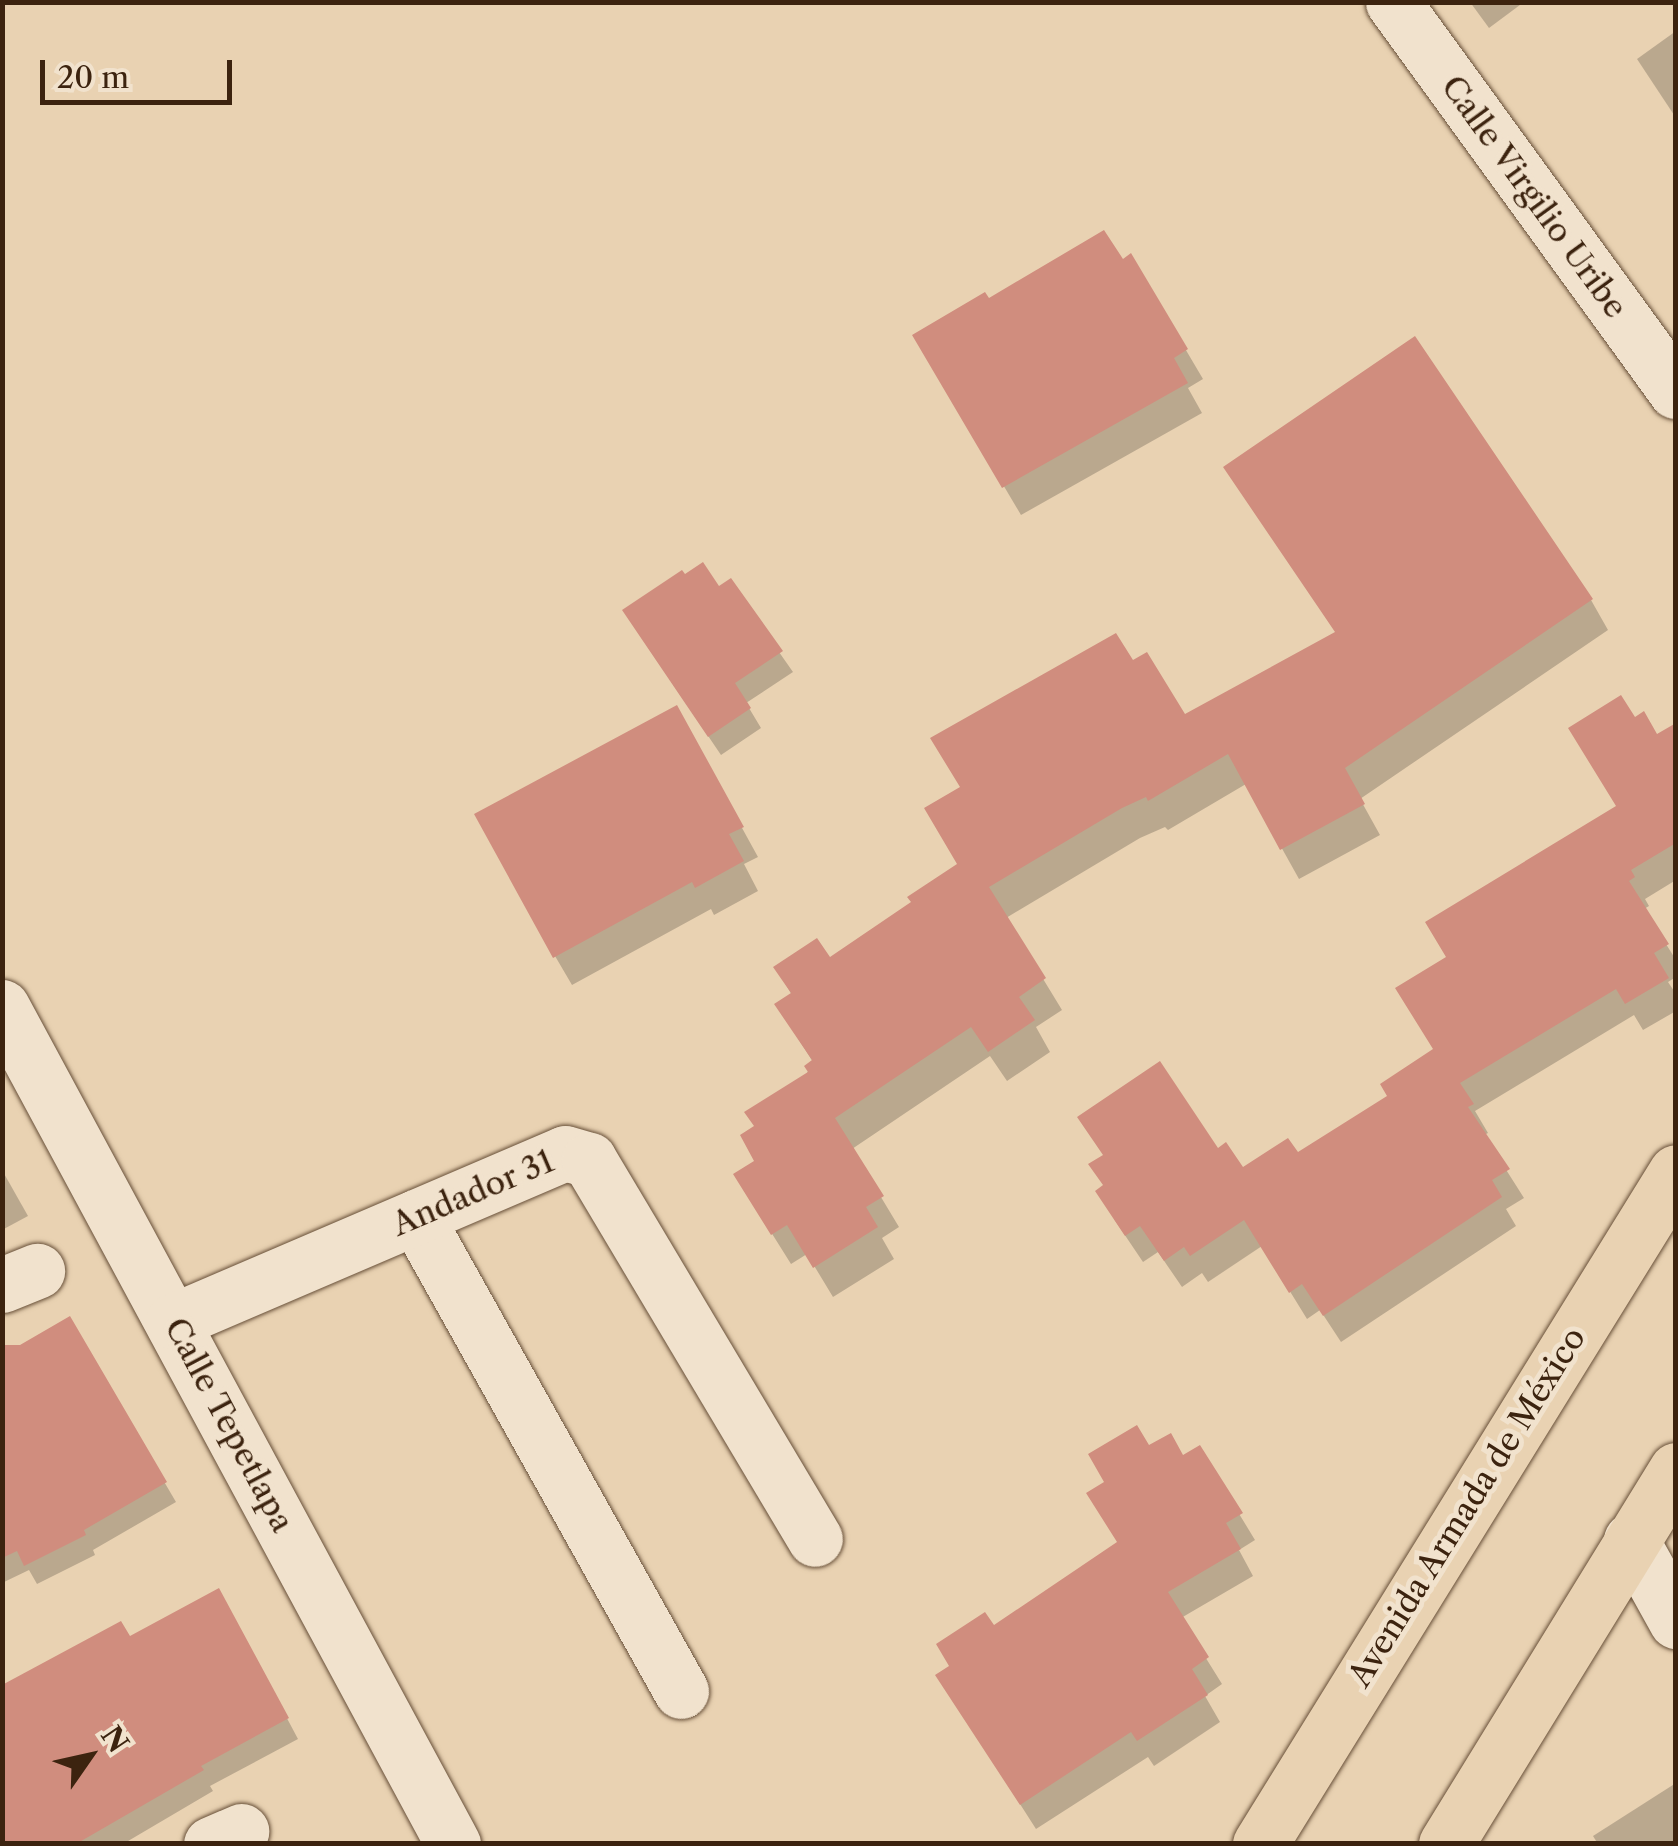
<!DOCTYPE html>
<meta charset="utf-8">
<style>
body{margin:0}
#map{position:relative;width:1678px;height:1846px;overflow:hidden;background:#e9d2b2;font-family:"Libre Caslon Text",serif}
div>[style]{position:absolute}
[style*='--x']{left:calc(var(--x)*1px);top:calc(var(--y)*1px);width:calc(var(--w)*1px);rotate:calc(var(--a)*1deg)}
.shadow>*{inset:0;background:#0003}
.building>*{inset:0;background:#d08d7e}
.roads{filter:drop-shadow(0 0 2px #674f38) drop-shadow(0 0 2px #674f38)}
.minor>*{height:55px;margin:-27.5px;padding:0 27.5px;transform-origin:27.5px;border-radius:27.5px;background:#f1e2cd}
.major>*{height:55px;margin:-27.5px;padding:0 27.5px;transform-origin:27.5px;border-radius:27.5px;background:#e9d2b2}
span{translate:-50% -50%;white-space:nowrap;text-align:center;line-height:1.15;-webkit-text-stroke:10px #f1e2cd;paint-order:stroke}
.street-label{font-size:32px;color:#3c230f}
.frame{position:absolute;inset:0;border:5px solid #3c230f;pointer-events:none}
.north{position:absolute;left:40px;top:1706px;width:100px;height:100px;-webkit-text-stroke:8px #f1e2cd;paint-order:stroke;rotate:56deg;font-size:28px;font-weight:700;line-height:40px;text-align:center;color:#3c230f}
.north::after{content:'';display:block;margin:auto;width:35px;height:45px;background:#3c230f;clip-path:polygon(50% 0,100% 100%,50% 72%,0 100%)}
.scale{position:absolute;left:40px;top:60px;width:192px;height:45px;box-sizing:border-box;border:5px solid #3c230f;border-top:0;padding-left:12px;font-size:30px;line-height:35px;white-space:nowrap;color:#3c230f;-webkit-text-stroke:8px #f1e2cd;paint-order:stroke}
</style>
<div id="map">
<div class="shadow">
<div style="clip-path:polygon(1470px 2px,1524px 2px,1489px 28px)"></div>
<div style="clip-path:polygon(1676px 31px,1676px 118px,1637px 59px)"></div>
<div style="clip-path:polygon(1131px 257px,1203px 379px,1188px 388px,1202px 413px,1021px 515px,915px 336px,988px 302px)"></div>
<div style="clip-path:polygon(1227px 468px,1591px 600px,1608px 630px,1360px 799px,1380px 835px,1299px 879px,1246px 784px,1168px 830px,1165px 827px,1140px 838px,1006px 918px,1062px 1010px,1036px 1027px,1050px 1052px,1007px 1081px,990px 1056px,852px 1149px,899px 1227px,882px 1238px,894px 1259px,833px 1297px,807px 1254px,791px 1264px,754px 1205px,758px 1162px,813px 1062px,777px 1005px,792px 995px,776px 968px,829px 960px,914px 903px,960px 865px,963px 788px,1132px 664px,1184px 717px,1337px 634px)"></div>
<div style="clip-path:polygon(730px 582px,793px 672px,746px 703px,761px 728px,721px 755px,637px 631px)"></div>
<div style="clip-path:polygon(1634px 721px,1676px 762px,1676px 880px,1645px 899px,1649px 906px,1644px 909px,1676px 960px,1676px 977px,1668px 982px,1676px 994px,1676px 1011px,1643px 1030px,1634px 1015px,1475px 1111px,1488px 1133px,1484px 1135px,1524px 1198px,1506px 1209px,1516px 1226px,1341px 1342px,1320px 1310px,1307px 1319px,1262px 1246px,1208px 1282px,1202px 1273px,1182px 1287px,1158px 1252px,1143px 1262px,1114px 1219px,1218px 1151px,1242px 1171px,1297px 1155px,1390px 1097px,1435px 1051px,1449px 958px,1619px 807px)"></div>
<div style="clip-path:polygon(692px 737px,758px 857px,744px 864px,758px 891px,714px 915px,711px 909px,572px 985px,555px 956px)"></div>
<div style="clip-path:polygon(2px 1170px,28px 1216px,2px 1230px)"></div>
<div style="clip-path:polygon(69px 1320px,176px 1502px,93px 1550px,95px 1555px,37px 1584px,29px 1570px,2px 1583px,2px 1358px)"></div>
<div style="clip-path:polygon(1199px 1448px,1255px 1540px,1239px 1550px,1253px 1576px,1181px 1618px,1222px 1684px,1205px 1696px,1220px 1722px,1154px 1766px,1148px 1757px,1036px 1829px,954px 1701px,994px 1628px,1119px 1544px,1148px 1449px,1182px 1459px)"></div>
<div style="clip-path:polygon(230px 1611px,298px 1739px,210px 1786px,213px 1791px,123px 1844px,2px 1844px,129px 1640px)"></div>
<div style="clip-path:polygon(1676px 1783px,1676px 1844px,1598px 1844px,1593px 1836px)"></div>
</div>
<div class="building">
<div style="clip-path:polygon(1104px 230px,1123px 259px,1131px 253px,1188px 349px,1174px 358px,1188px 383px,1002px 488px,912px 335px,985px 292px,989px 298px)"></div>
<div style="clip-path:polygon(1415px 336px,1593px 599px,1345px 768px,1365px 804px,1280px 850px,1228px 754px,1148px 801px,1146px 797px,1122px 808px,989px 887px,1046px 978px,1019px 997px,1035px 1020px,988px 1052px,971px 1027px,835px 1118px,884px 1196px,866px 1207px,878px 1227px,813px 1268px,787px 1225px,771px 1235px,733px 1174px,754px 1161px,740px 1135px,754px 1126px,744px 1112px,808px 1072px,804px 1066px,812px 1060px,774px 1004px,791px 993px,773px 967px,817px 938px,830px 957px,911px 902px,907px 897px,957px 864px,924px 808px,960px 787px,930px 738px,1116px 633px,1133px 660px,1147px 652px,1185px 714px,1335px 632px,1223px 467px)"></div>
<div style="clip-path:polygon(703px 562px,719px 586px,731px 578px,783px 651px,735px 683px,751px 708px,708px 737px,622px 610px,682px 570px,685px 574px)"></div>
<div style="clip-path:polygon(1621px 695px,1635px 717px,1644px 711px,1657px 734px,1676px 723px,1676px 843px,1631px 870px,1635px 877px,1629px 881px,1669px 944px,1654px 953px,1669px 978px,1625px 1004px,1616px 989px,1460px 1083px,1474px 1104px,1468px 1107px,1510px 1169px,1492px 1180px,1502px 1197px,1323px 1316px,1302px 1284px,1289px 1293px,1244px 1220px,1190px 1256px,1184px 1247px,1164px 1261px,1140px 1226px,1125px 1236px,1095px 1191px,1103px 1185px,1088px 1164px,1103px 1155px,1077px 1117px,1160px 1061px,1218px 1148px,1226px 1142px,1243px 1167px,1288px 1138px,1298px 1152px,1387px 1096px,1380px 1084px,1433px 1049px,1395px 988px,1446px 957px,1425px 922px,1616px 806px,1568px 728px)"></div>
<div style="clip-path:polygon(677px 705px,744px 827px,729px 834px,744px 861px,695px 888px,692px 882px,553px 958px,474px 814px)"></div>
<div style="clip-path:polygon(70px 1316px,167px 1482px,84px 1530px,86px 1535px,24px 1566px,17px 1551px,2px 1558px,2px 1345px,20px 1345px)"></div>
<div style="clip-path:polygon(1137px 1425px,1149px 1445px,1171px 1433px,1183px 1455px,1200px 1445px,1243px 1513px,1226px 1523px,1241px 1549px,1168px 1592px,1209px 1657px,1192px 1669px,1208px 1695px,1137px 1741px,1131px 1732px,1020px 1805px,935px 1675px,949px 1666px,936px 1644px,985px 1612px,994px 1625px,1117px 1542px,1086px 1493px,1104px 1482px,1088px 1454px)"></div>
<div style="clip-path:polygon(219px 1588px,289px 1718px,201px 1766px,204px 1770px,76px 1844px,2px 1844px,2px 1685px,121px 1621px,130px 1636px)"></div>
</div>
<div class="roads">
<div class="minor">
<div style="--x:1393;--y:2;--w:481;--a:54"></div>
<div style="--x:2;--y:1007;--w:951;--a:61.68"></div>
<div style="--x:416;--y:1217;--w:543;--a:60.79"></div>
<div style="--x:2;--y:1285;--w:38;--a:-22"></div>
<div style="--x:173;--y:1321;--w:426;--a:-23.2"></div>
<div style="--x:565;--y:1153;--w:25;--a:16"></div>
<div style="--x:589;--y:1160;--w:441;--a:59.2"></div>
<div style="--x:1631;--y:1540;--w:93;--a:60.9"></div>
<div style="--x:211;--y:1844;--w:33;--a:-23"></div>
</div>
<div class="major">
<div style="--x:1260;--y:1844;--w:790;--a:-58.24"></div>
<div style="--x:1446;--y:1844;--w:439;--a:-58.4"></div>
</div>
</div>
<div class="street-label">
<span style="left:1534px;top:197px;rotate:54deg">Calle Virgilio Uribe</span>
<span style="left:473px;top:1193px;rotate:-23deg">Andador 31</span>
<span style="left:229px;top:1425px;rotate:62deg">Calle Tepetlapa</span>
<span style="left:1467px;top:1507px;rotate:-58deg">Avenida Armada de México</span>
</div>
<div class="frame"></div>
<div class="north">N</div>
<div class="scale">20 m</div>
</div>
